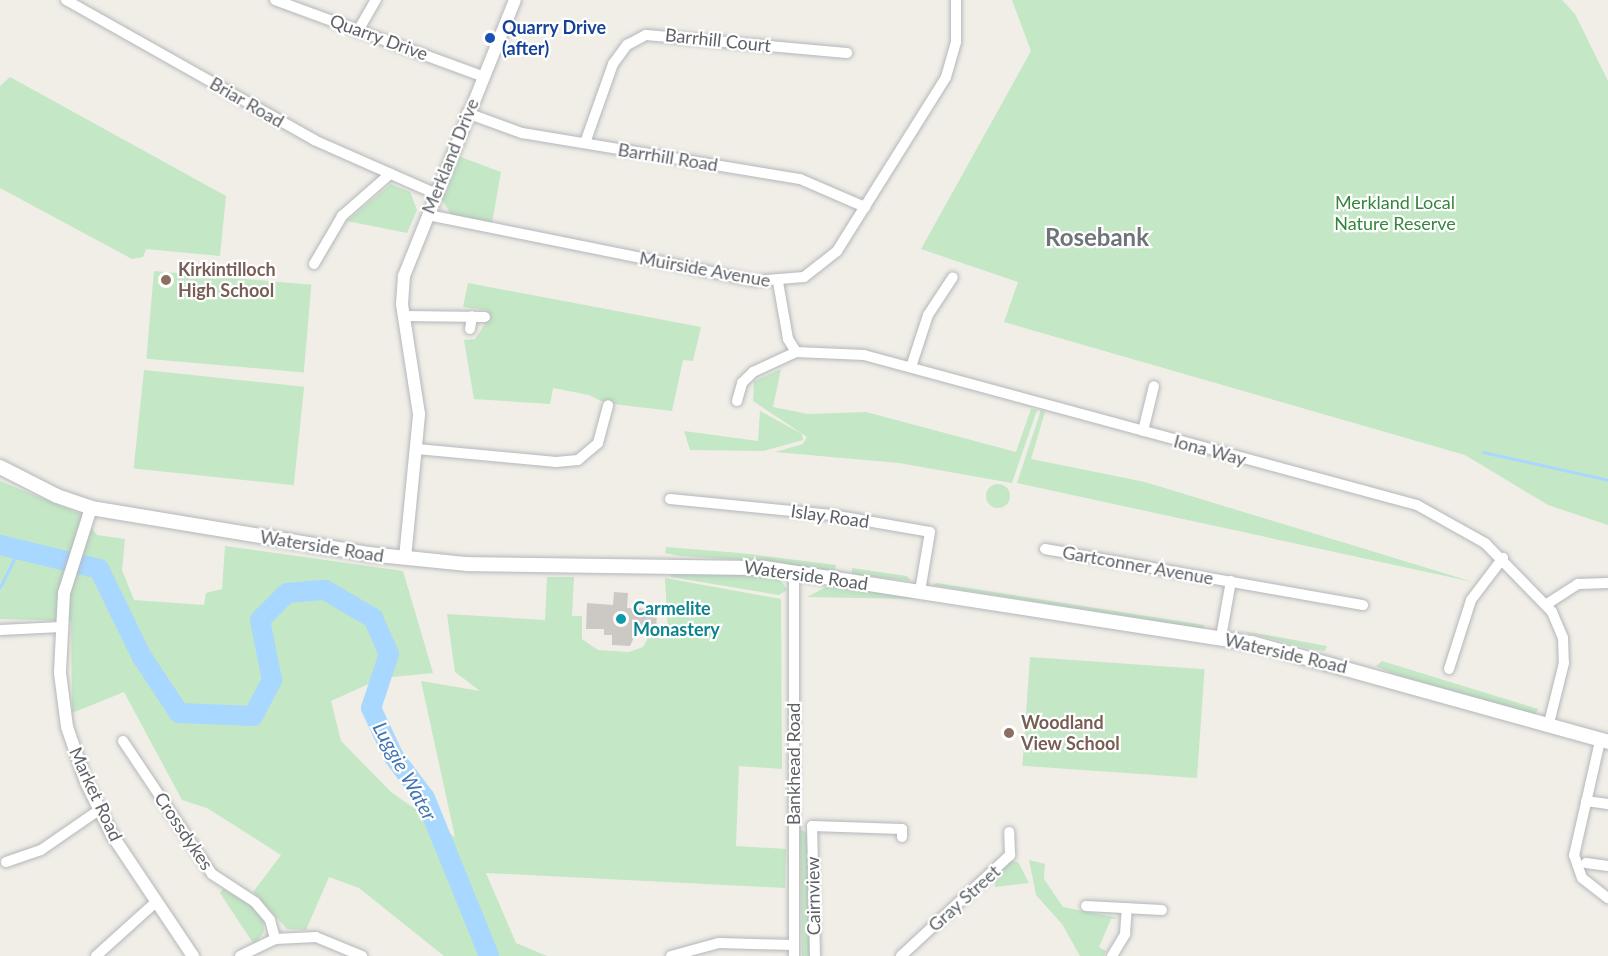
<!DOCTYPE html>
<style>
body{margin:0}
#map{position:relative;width:1608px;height:956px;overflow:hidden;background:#f0eee7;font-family:Lato,sans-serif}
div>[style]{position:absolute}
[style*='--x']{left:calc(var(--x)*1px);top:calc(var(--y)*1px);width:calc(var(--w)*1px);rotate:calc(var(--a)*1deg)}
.green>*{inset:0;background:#c4e7c5;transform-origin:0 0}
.round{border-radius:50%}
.stream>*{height:3px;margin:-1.5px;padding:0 1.5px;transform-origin:1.5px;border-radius:1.5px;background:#a8d7ff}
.river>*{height:20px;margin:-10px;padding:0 10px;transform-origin:10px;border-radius:10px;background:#a8d7ff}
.building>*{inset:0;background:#ccc9c4}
.roads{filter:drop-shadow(0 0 2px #b4b7bb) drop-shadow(0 0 2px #b4b7bb)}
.minor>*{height:10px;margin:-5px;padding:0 5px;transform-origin:5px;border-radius:5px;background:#fff}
.tertiary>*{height:12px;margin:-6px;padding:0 6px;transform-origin:6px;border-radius:6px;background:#fff}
.secondary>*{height:14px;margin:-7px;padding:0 7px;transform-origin:7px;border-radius:7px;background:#fff}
.dots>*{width:16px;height:16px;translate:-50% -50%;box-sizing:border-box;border:3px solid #fff;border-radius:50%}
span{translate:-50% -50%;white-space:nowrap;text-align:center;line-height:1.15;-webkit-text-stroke:4.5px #fff;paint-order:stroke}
.transit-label{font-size:18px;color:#164399;font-weight:700}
.left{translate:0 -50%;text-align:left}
.street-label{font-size:18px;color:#5e6267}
.park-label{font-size:18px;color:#35863c}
.education-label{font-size:18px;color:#785e54;font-weight:700}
.culture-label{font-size:18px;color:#0d838f;font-weight:700}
.water-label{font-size:20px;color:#4376b2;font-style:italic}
.district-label{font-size:24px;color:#6f7479;font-weight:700}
</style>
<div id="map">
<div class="green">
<div style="clip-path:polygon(1012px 0,1562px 0,1575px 14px,1608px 81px,1608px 525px,1548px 505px,1465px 455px,1004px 322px,1018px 282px,921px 249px,1031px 51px)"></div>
<div style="clip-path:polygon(10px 77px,226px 196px,220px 256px,146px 249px,143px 257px,132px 259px,0 188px,0 86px)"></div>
<div style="clip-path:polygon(458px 156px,501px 172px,492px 223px,452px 216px,441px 198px)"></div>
<div style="clip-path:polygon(391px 184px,410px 192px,417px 210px,407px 233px,347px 221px)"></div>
<div style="left:154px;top:271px;width:158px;height:88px;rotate:5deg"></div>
<div style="clip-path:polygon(468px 283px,701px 327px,693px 361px,683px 360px,672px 411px,605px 403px,589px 395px,553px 388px,550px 404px,474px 399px,464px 340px,475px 339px,485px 324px,486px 310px,463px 307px)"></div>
<div style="clip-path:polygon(781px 369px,773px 407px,808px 414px,866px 412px,1016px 452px,1031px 409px,1037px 410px,1012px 483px,899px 463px,775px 452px,803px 444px,807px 437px,753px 401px,754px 381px)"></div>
<div style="left:144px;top:370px;width:161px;height:99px;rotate:6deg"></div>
<div style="clip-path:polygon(1041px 410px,1045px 412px,1031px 459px,1145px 482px,1473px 582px,1017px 483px)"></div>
<div style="clip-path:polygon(760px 411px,802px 434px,803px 440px,763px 451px,690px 450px,684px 431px,758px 441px)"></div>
<div style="clip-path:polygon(0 481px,81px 514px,97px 535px,125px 539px,122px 570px,134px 600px,204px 605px,206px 593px,222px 589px,225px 546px,403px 571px,433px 673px,382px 678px,331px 701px,341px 741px,391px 792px,455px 837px,421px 681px,480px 691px,455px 672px,447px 614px,545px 620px,547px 577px,574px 577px,572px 616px,582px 616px,582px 639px,598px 650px,629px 652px,643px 647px,650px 634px,668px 632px,665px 578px,781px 599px,782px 769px,739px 766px,736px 846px,786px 849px,785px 888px,486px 873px,516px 943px,547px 956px,444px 956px,359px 888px,329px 877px,306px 930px,287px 929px,253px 892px,281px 855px,207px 808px,182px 800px,124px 692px,72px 713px,71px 621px,0 619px)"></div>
<div class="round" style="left:986px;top:484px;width:24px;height:24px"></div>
<div style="clip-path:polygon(666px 547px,740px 553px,836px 565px,835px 572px,759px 561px,680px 556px,665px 553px)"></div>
<div style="clip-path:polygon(852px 568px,907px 576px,911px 581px,852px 574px)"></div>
<div style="clip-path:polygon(671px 572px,768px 574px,780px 579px,787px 590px,779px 595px,671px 577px)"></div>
<div style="clip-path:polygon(937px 583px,1204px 625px,1204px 629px,932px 585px)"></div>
<div style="clip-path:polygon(828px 586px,915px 597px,915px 599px,807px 597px)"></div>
<div style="clip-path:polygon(1240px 631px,1267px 635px,1327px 646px,1325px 651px,1311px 649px)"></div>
<div style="left:1030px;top:657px;width:175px;height:109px;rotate:4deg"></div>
<div style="clip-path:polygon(1382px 661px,1538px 709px,1535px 716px,1391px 673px,1376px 666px)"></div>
<div style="clip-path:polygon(800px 829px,808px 834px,811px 956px,802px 956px)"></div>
<div style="clip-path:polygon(1029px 860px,1045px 864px,1044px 879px,1063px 907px,1119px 918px,1111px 919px,1099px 947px,1106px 951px,1104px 956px,1080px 956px,1062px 924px,1036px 895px)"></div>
<div style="clip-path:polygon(1010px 861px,1018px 862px,1029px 883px,995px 887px,994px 876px)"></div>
<div style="clip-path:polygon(223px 889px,251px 905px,263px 918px,264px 932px,258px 940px,253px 943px,220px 893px)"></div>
</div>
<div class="stream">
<div style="--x:1483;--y:452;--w:128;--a:12.6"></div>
<div style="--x:0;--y:587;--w:40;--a:-63.4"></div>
</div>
<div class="river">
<div style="--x:0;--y:545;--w:102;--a:13.6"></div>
<div style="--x:99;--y:569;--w:98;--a:64"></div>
<div style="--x:142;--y:657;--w:67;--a:56.5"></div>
<div style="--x:179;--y:713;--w:74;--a:2.3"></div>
<div style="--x:253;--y:716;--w:41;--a:-62.2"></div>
<div style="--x:272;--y:680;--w:61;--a:-101.3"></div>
<div style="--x:260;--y:620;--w:38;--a:-45"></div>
<div style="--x:287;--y:593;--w:38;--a:-5"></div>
<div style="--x:325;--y:590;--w:56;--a:30.3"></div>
<div style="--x:373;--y:618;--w:39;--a:66"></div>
<div style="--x:389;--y:654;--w:57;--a:108.4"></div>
<div style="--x:371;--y:708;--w:54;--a:64.9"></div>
<div style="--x:394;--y:757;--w:51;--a:52.9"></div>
<div style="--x:425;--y:798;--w:170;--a:67.9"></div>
</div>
<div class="building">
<div style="clip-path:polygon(614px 592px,628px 593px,627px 608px,657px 609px,656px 632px,637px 631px,630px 646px,612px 645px,612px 635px,604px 635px,604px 629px,586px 629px,587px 603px,613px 605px)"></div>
</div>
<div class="roads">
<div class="minor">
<div style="--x:66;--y:0;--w:285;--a:29.4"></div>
<div style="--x:314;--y:140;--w:131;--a:23.8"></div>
<div style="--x:275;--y:0;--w:221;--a:20.2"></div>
<div style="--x:359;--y:29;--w:34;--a:-60"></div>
<div style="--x:467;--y:113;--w:59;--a:20"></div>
<div style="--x:522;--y:133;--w:282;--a:9.4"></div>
<div style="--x:800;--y:179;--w:71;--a:23.3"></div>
<div style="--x:585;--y:143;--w:84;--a:-70.5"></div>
<div style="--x:613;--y:64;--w:24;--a:-54"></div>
<div style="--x:627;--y:45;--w:21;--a:-28"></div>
<div style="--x:646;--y:35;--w:202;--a:5.1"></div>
<div style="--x:428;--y:215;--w:334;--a:11.4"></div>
<div style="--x:755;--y:281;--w:49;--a:-4.7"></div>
<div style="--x:804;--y:277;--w:42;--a:-38.2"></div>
<div style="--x:837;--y:251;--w:205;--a:-57.9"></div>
<div style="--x:946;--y:77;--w:36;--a:-74"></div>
<div style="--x:956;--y:42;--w:42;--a:-90"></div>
<div style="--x:314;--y:264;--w:56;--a:-59.7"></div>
<div style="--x:342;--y:216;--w:64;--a:-41.2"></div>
<div style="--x:778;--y:282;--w:58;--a:80"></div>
<div style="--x:788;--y:339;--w:15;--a:58"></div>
<div style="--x:404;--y:316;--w:81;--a:0.7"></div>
<div style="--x:470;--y:329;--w:13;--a:-81"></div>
<div style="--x:911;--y:367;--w:55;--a:-71.9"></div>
<div style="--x:928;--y:315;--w:45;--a:-56.7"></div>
<div style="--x:737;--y:401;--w:19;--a:-74"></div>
<div style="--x:742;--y:383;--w:16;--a:-45"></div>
<div style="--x:753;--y:372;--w:47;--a:-24.9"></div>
<div style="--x:796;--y:352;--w:68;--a:2.5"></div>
<div style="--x:864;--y:355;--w:573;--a:15.18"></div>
<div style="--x:1417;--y:505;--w:78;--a:29.2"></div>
<div style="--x:1485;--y:543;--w:96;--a:45.8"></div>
<div style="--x:1552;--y:612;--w:28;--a:67"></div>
<div style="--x:1563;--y:638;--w:25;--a:88"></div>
<div style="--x:1564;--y:663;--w:66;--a:104"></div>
<div style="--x:1143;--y:431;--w:46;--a:-76.3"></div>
<div style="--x:417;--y:449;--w:140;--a:5.3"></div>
<div style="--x:556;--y:462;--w:22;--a:-5"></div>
<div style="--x:578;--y:460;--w:26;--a:-40"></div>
<div style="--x:598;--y:443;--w:39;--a:-75"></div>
<div style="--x:670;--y:499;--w:163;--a:5.6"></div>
<div style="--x:832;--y:515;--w:99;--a:9.8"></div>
<div style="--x:930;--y:532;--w:60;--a:99.6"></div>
<div style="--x:1045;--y:549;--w:323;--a:10"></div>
<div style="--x:794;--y:572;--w:384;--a:90"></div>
<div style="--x:1547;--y:604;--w:37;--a:-33"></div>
<div style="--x:1578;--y:584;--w:30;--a:-2"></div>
<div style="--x:0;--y:630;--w:61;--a:-2.8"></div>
<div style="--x:1221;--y:637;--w:57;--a:-79.9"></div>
<div style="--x:1449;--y:669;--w:72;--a:-72.3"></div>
<div style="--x:1471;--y:600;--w:53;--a:-52.7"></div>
<div style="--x:123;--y:741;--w:160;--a:56.2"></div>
<div style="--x:212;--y:874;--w:51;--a:33.1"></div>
<div style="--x:255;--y:902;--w:23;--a:50"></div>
<div style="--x:270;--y:920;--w:20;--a:75"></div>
<div style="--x:275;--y:939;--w:41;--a:-2.8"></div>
<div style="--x:316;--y:937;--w:50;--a:22.4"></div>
<div style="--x:1600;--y:741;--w:117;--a:102.8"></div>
<div style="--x:1574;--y:855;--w:24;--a:71"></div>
<div style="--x:1582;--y:878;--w:33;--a:38"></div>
<div style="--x:1586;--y:801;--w:22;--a:8"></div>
<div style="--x:6;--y:862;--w:37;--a:-19"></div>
<div style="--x:41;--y:850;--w:70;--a:-34.6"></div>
<div style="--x:1586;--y:863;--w:22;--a:8"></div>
<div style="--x:1086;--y:906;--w:76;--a:3"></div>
<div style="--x:96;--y:956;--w:81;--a:-42"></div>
<div style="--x:240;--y:956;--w:39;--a:-26"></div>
<div style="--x:671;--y:956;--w:50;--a:-15.2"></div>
<div style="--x:719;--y:943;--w:75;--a:1.5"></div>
<div style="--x:815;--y:956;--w:130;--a:-91.3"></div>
<div style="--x:812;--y:826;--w:90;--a:1.9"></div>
<div style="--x:902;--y:829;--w:8;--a:90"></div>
<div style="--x:901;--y:956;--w:149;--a:-42.8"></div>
<div style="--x:1010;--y:855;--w:23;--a:-92"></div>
<div style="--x:1112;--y:956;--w:26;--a:-59"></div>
<div style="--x:1125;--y:934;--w:26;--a:-86"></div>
</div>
<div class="tertiary">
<div style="--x:91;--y:508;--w:89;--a:107.6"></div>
<div style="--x:64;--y:593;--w:80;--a:92.9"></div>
<div style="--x:60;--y:673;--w:54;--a:82.6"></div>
<div style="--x:67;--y:727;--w:58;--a:70.9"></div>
<div style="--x:86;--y:782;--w:59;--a:63.9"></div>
<div style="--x:112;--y:835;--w:146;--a:56.2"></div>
<div style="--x:405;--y:558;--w:145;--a:-84.4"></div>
<div style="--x:419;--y:414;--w:111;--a:-98.8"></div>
<div style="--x:402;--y:304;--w:28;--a:-86"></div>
<div style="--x:404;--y:276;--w:297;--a:-68.1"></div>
</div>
<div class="secondary">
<div style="--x:0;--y:467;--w:64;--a:27"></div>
<div style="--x:57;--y:496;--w:36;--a:19"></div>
<div style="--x:91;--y:508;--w:281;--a:9.4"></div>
<div style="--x:368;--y:554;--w:100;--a:5.8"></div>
<div style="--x:467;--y:564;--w:298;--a:0.8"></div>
<div style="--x:765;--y:568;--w:493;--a:8.8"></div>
<div style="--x:1252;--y:643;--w:370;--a:15.5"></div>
</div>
</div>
<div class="dots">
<div style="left:490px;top:38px;background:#1a4fb4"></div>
<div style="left:166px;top:280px;background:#8d6e63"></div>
<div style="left:621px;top:619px;background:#0f9aa8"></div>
<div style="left:1009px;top:733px;background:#8d6e63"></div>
</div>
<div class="transit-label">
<span class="left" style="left:502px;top:38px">Quarry Drive<br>(after)</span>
</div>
<div class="street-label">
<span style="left:379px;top:37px;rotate:20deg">Quarry Drive</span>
<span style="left:718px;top:40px;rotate:6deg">Barrhill Court</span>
<span style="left:247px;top:102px;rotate:30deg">Briar Road</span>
<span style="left:450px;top:156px;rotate:-68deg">Merkland Drive</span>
<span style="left:668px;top:157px;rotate:9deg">Barrhill Road</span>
<span style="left:705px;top:269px;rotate:10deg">Muirside Avenue</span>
<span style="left:1210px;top:450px;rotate:15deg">Iona Way</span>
<span style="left:830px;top:516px;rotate:8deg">Islay Road</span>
<span style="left:322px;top:546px;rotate:9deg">Waterside Road</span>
<span style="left:1138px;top:565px;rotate:10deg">Gartconner Avenue</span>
<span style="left:806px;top:575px;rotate:8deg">Waterside Road</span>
<span style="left:1286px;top:653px;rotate:13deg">Waterside Road</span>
<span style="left:793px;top:764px;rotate:-90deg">Bankhead Road</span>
<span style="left:96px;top:794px;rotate:65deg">Market Road</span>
<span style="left:184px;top:831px;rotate:56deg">Crossdykes</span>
<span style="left:813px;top:896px;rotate:-91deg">Cairnview</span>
<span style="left:964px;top:898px;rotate:-42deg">Gray Street</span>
</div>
<div class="park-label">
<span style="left:1395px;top:213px">Merkland Local<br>Nature Reserve</span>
</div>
<div class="education-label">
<span class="left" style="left:178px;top:280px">Kirkintilloch<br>High School</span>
<span class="left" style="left:1021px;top:733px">Woodland<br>View School</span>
</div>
<div class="culture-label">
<span class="left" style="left:633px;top:619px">Carmelite<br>Monastery</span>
</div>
<div class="water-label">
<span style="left:405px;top:771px;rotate:61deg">Luggie Water</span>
</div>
<div class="district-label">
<span style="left:1097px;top:237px">Rosebank</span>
</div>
</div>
